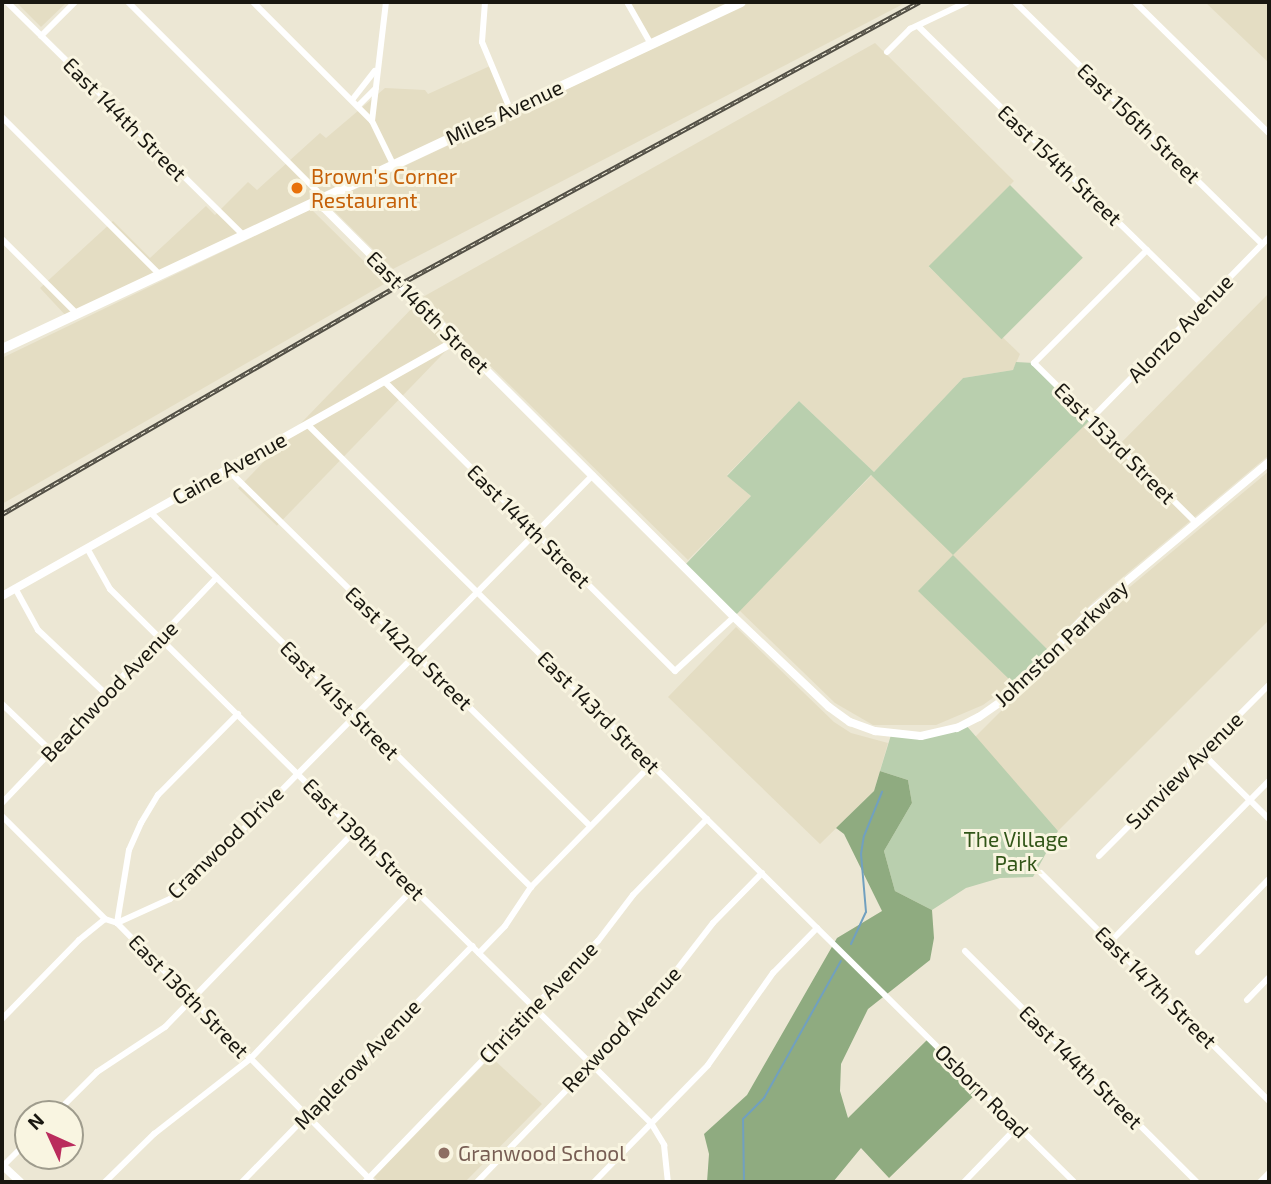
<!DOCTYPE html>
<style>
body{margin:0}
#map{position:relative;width:1271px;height:1184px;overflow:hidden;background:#ece7d4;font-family:"Exo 2",sans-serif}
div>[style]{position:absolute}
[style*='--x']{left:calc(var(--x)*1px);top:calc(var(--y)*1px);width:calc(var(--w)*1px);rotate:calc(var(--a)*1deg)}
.built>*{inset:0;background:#e4ddc3;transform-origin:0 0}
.green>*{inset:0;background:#b9cfae;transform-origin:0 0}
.forest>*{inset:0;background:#8fab80}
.stream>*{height:2px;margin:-1px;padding:0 1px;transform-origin:1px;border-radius:1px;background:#71a0bf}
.minor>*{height:6px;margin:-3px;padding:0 3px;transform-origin:3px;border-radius:3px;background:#fff}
.tertiary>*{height:8px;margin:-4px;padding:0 4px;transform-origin:4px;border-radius:4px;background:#fff}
.primary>*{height:10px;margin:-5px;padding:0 5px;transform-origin:5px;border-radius:5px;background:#fff}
.rail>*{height:4.5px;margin-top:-2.25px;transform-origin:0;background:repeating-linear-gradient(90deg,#f9f5e1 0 5px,#524f45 0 10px);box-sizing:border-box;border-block:2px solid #524f45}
.dots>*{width:19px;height:19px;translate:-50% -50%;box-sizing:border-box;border:4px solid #f9f5e1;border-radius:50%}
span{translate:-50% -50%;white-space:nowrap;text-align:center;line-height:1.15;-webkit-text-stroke:6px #f9f5e1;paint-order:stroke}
.street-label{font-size:21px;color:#191710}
.food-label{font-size:21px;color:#c56008}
.left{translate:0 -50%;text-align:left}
.park-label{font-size:21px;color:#315518}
.education-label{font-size:21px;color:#785e54}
.frame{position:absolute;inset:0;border:4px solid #191710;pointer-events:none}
.north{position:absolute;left:14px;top:1100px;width:70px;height:70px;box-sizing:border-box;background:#f9f5e1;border:2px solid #9f9c8d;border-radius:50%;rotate:315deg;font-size:19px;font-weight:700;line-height:28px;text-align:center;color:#191710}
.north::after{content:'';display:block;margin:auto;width:24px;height:32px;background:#ba2c5d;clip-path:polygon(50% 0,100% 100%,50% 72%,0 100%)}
</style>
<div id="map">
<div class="built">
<div style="clip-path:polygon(16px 2px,63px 2px,65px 4px,41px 27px)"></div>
<div style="clip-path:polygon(627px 2px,741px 2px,651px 44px)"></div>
<div style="clip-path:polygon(751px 2px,907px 2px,393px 269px,326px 203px)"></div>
<div style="clip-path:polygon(1205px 2px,1269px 2px,1269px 63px)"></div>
<div style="clip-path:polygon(875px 43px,1014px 181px,929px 267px,1020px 354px,1013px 370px,963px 378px,874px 472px,799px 401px,727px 475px,751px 496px,688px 560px,421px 298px)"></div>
<div style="clip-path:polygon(490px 66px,510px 109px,68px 318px,40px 288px,113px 221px,150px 258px,206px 206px,215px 215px,248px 182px,257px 190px,320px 133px,326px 138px,385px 88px,425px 90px,428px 94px)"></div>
<div style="clip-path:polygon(311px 209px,386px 283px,2px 504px,2px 358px)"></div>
<div style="clip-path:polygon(1269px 293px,1269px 455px,1093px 602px,1047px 649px,953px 556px,919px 591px,1013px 683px,983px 705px,936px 725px,873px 725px,835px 703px,739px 610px,871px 476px,1086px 422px,1114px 450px)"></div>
<div style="left:418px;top:302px;width:54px;height:259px;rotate:44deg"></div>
<div style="clip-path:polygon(1269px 471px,1269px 620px,1058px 831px,975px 737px,1101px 611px)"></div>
<div style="clip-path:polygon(736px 627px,834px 722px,851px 733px,888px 743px,874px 791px,820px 844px,668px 697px)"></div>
<div style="clip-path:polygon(491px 1057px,542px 1104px,465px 1182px,379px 1182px,374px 1177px)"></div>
</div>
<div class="green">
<div style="left:1010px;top:185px;width:103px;height:115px;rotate:45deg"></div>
<div style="clip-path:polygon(1016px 362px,1034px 363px,1091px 419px,953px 555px,1047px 649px,1013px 683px,918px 591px,953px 555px,871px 475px,734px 617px,684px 566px,751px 496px,727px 476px,799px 401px,874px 472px,963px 378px,1013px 370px)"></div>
<div style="clip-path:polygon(965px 724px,1058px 831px,1033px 877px,1000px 878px,966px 888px,932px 910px,895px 891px,884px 851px,912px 803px,908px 780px,880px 771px,891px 735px,921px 736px)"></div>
</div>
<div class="forest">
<div style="clip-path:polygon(880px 771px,908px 780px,912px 803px,884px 851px,895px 891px,932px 910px,934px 938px,930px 960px,868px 1009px,841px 1064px,840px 1091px,848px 1118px,929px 1038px,981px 1089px,889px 1178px,861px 1148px,833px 1182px,707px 1182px,709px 1154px,704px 1134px,747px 1095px,837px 938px,882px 911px,844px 834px,836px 828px,874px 791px)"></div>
</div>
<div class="stream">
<div style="--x:851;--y:944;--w:35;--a:-65"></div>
<div style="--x:866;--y:912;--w:58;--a:-94.9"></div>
<div style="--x:861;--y:854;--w:18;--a:-81"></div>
<div style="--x:864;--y:836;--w:48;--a:-67.8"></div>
<div style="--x:744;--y:1182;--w:63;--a:-90.9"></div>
<div style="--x:743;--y:1119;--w:30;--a:-45"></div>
<div style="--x:764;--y:1098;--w:157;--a:-60.7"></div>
</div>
<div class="minor">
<div style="--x:7;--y:2;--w:333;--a:44.6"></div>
<div style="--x:128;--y:2;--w:267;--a:45"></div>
<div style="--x:317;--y:191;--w:9;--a:69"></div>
<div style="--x:253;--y:2;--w:168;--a:45"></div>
<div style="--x:372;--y:121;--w:48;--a:64"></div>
<div style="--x:485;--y:2;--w:40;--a:94.3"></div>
<div style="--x:482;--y:42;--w:73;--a:67.3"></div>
<div style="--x:627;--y:2;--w:48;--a:60.3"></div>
<div style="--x:1015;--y:2;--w:346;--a:44.4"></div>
<div style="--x:1135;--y:2;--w:187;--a:44.4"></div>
<div style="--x:918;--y:26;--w:397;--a:44.4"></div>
<div style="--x:41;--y:36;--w:48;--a:-45"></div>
<div style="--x:887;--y:52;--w:33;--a:-45"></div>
<div style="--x:910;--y:29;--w:63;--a:-25.3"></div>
<div style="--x:352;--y:100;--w:37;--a:-52"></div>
<div style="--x:358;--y:106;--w:25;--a:-45"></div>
<div style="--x:2;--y:117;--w:222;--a:45"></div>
<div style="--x:372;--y:121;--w:120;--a:-83.3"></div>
<div style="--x:2;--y:239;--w:106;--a:45"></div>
<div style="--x:1147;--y:250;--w:160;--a:135"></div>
<div style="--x:1034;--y:363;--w:228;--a:44.6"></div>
<div style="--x:384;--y:381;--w:411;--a:44.9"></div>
<div style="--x:675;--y:671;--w:80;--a:-42.5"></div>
<div style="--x:1091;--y:419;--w:255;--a:-45.6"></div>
<div style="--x:307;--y:424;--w:1078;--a:44.66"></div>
<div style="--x:227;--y:469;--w:509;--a:44.52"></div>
<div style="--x:150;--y:512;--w:535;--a:44.55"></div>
<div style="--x:87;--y:548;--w:47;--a:60.7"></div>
<div style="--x:110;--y:589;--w:760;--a:44.63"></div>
<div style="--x:651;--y:1123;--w:26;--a:59"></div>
<div style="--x:664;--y:1145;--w:37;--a:84"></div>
<div style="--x:15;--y:588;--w:48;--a:61.3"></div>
<div style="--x:38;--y:630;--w:93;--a:43.3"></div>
<div style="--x:2;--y:704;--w:69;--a:43.8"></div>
<div style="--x:1201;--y:752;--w:95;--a:44.6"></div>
<div style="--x:2;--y:803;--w:311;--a:-46.4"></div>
<div style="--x:2;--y:816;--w:146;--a:45"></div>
<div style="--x:105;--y:919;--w:13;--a:18"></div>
<div style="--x:117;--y:923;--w:363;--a:45.4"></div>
<div style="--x:1099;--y:856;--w:241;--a:-45.2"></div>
<div style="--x:1041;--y:873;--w:322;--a:45"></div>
<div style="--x:117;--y:923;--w:58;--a:-24.4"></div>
<div style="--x:170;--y:899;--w:30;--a:-40"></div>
<div style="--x:193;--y:880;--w:569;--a:-45.36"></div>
<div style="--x:117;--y:923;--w:74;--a:-80.7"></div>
<div style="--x:129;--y:850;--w:30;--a:-66"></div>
<div style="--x:141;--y:823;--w:33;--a:-59"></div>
<div style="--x:158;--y:795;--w:114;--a:-45.4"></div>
<div style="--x:1111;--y:941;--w:225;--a:-45.4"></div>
<div style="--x:965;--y:951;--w:327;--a:44.9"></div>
<div style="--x:1198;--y:952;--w:102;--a:-45.8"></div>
<div style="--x:479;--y:953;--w:37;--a:-46"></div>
<div style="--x:505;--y:926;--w:47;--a:-56.3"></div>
<div style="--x:531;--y:887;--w:173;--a:-45.5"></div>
<div style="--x:1247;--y:1000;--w:32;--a:-46"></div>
<div style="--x:2;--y:1019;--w:110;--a:-45.7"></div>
<div style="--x:79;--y:940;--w:33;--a:-39"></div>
<div style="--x:55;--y:1114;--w:59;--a:-45"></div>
<div style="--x:97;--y:1072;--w:82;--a:-33.5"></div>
<div style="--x:165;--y:1027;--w:274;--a:-45.9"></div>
<div style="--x:3;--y:1166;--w:35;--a:-45"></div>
<div style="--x:105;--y:1182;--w:69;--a:-44.4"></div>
<div style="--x:154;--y:1134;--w:122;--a:-38"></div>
<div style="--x:250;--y:1059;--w:237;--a:-46.2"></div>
<div style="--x:242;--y:1182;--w:330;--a:-45.7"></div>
<div style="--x:365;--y:1182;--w:335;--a:-46"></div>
<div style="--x:598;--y:941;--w:58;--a:-52.7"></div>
<div style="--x:633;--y:895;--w:106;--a:-45.8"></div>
<div style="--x:477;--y:1182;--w:250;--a:-45.8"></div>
<div style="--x:651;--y:1003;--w:101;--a:-52.2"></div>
<div style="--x:713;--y:923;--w:70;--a:-45.6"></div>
<div style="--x:594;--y:1182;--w:163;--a:-45.7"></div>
<div style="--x:708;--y:1065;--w:113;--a:-54.8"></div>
<div style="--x:773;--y:973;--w:63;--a:-45.6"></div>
<div style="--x:964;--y:1182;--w:78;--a:-46"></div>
<div style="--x:1260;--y:1182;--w:13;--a:-45"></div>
</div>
<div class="tertiary">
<div style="--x:320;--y:199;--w:10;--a:66"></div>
<div style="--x:324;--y:208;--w:579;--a:44.93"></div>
<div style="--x:734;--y:617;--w:131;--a:43.5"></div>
<div style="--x:829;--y:707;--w:26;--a:36"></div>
<div style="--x:850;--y:722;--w:27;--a:20"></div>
<div style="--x:875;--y:731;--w:46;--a:6.2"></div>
<div style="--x:921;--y:736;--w:37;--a:-13"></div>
<div style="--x:957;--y:728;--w:25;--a:-27"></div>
<div style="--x:979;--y:717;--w:29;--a:-35"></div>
<div style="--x:1003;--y:700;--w:127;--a:-45.3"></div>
<div style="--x:1092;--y:610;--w:231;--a:-39.9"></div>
<div style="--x:2;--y:596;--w:522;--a:-29.36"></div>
<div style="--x:2;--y:1165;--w:25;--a:43"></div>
</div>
<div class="primary">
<div style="--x:2;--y:349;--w:816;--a:-25.15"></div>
</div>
<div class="rail">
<div style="--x:2;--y:514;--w:460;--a:-30"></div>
<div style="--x:400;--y:284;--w:591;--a:-28.52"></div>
</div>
<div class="dots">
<div style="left:297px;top:188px;background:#e8710a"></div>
<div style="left:444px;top:1153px;background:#8d6e63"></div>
</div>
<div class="street-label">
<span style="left:504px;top:112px;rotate:-25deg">Miles Avenue</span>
<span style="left:125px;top:119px;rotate:45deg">East 144th Street</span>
<span style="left:1139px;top:123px;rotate:44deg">East 156th Street</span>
<span style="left:1060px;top:165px;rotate:44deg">East 154th Street</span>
<span style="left:428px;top:312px;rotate:45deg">East 146th Street</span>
<span style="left:1180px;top:328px;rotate:-46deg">Alonzo Avenue</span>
<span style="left:1115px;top:443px;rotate:45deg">East 153rd Street</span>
<span style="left:229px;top:468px;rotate:-29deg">Caine Avenue</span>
<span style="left:529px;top:526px;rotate:45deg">East 144th Street</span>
<span style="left:1061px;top:643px;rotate:-43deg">Johnston Parkway</span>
<span style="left:409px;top:648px;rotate:44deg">East 142nd Street</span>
<span style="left:109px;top:691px;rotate:-46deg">Beachwood Avenue</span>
<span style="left:340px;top:700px;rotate:45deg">East 141st Street</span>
<span style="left:599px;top:712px;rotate:45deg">East 143rd Street</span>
<span style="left:1184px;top:770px;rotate:-45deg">Sunview Avenue</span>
<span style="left:364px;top:839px;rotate:45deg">East 139th Street</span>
<span style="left:225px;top:842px;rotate:-44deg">Cranwood Drive</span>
<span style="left:1156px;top:987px;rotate:45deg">East 147th Street</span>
<span style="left:189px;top:996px;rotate:46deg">East 136th Street</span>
<span style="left:538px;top:1002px;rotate:-46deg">Christine Avenue</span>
<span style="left:621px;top:1029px;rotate:-47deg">Rexwood Avenue</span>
<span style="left:357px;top:1064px;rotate:-46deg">Maplerow Avenue</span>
<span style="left:1081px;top:1067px;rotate:45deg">East 144th Street</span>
<span style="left:982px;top:1091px;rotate:45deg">Osborn Road</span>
</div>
<div class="food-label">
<span class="left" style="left:311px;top:188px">Brown's Corner<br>Restaurant</span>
</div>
<div class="park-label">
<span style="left:1016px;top:851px">The Village<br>Park</span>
</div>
<div class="education-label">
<span class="left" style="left:458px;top:1153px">Granwood School</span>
</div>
<div class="frame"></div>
<div class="north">N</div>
</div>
